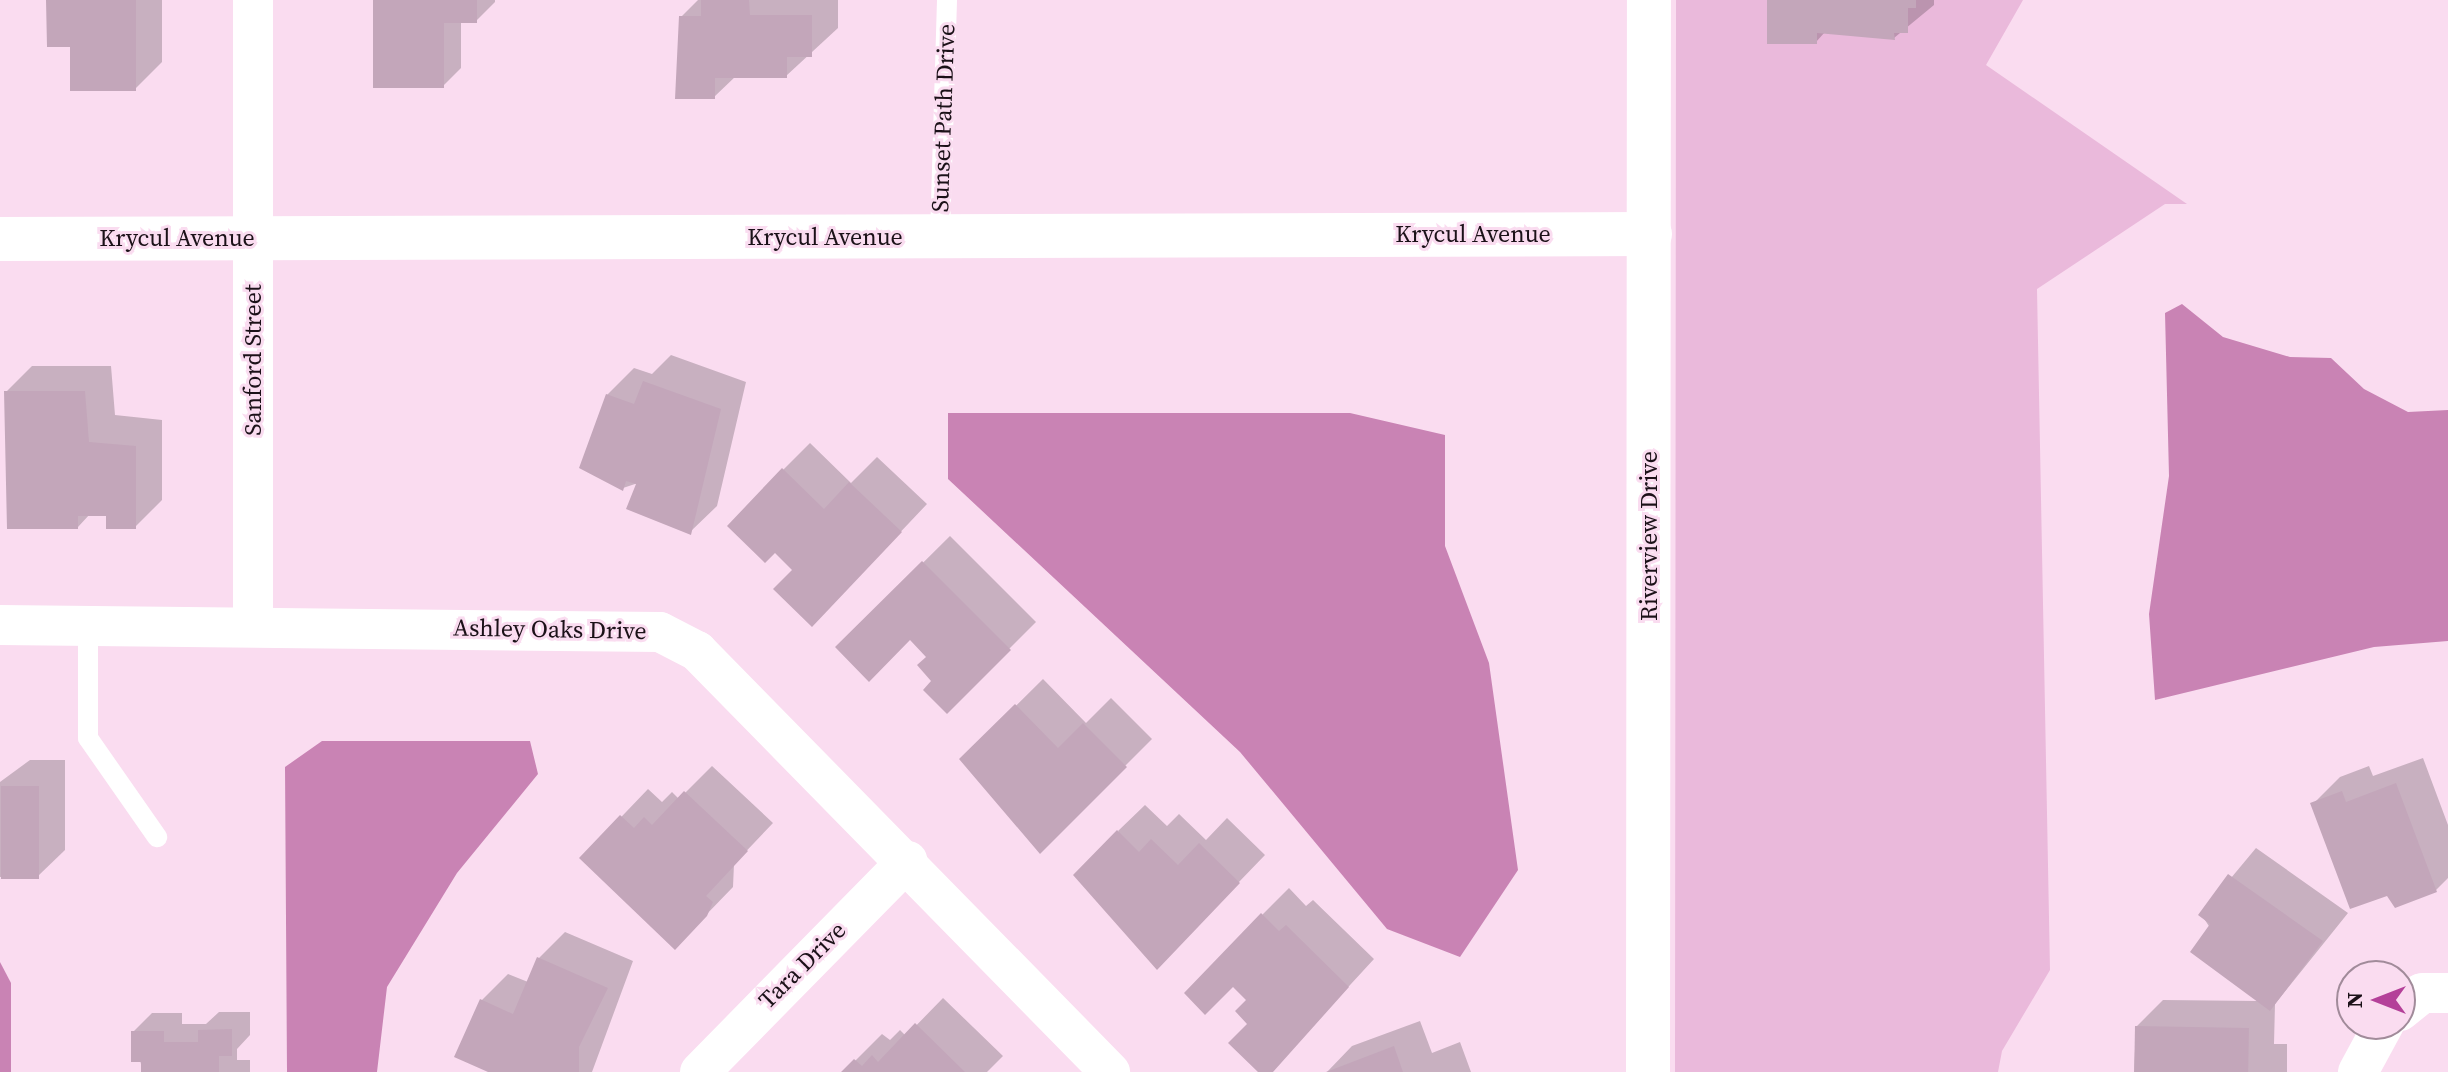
<!DOCTYPE html>
<style>
body{margin:0}
#map{position:relative;width:2448px;height:1072px;overflow:hidden;background:#fadcf0;font-family:"Source Serif 4",serif}
div>[style]{position:absolute}
[style*='--x']{left:calc(var(--x)*1px);top:calc(var(--y)*1px);width:calc(var(--w)*1px);rotate:calc(var(--a)*1deg)}
.green>*{inset:0;background:#eab9db}
.water>*{inset:0;background:#c983b4}
.shadow>*{inset:0;background:#0003}
.building>*{inset:0;background:#c3a6ba;transform-origin:0 0}
.service>*{height:20px;margin:-10px;padding:0 10px;transform-origin:10px;border-radius:10px;background:#fff}
.minor>*{height:40px;margin:-20px;padding:0 20px;transform-origin:20px;border-radius:20px;background:#fff}
.tertiary>*{height:44px;margin:-22px;padding:0 22px;transform-origin:22px;border-radius:22px;background:#fff}
span{translate:-50% -50%;white-space:nowrap;text-align:center;line-height:1.15;-webkit-text-stroke:6px #fadcf0;paint-order:stroke}
.street-label{font-size:24px;color:#1b1118}
.north{position:absolute;left:2336px;top:960px;width:80px;height:80px;box-sizing:border-box;background:#fadcf0;border:2px solid #a18b9a;border-radius:50%;rotate:270deg;font-size:22px;font-weight:700;line-height:32px;text-align:center;color:#1b1118}
.north::after{content:'';display:block;margin:auto;width:28px;height:36px;background:#b44099;clip-path:polygon(50% 0,100% 100%,50% 72%,0 100%)}
</style>
<div id="map">
<div class="green">
<div style="clip-path:polygon(1676px 0,2023px 0,1986px 65px,2187px 204px,2165px 204px,2037px 289px,2050px 970px,2002px 1051px,1998px 1072px,1675px 1072px)"></div>
</div>
<div class="water">
<div style="clip-path:polygon(2182px 304px,2223px 337px,2290px 357px,2331px 358px,2364px 389px,2408px 412px,2448px 410px,2448px 641px,2374px 647px,2155px 700px,2149px 614px,2169px 476px,2165px 313px)"></div>
<div style="clip-path:polygon(948px 413px,1350px 413px,1445px 435px,1445px 546px,1489px 663px,1518px 870px,1460px 957px,1387px 929px,1240px 752px,948px 479px)"></div>
<div style="clip-path:polygon(322px 741px,530px 741px,538px 774px,457px 873px,387px 987px,377px 1072px,287px 1072px,285px 767px)"></div>
<div style="clip-path:polygon(0 962px,11px 983px,11px 1072px,0 1072px)"></div>
</div>
<div class="shadow">
<div style="clip-path:polygon(48px 0,162px 0,162px 62px,135px 89px,72px 44px)"></div>
<div style="clip-path:polygon(375px 0,495px 0,495px 2px,477px 20px,461px 20px,461px 68px,443px 86px)"></div>
<div style="clip-path:polygon(698px 0,838px 0,838px 28px,786px 76px,736px 76px,714px 97px,681px 17px)"></div>
<div style="clip-path:polygon(1769px 0,1934px 0,1934px 5px,1894px 38px,1825px 32px,1816px 42px)"></div>
<div style="clip-path:polygon(671px 355px,746px 382px,717px 506px,690px 532px,638px 483px,623px 488px,607px 395px,634px 368px,652px 374px)"></div>
<div style="clip-path:polygon(32px 366px,111px 366px,115px 415px,162px 420px,162px 500px,135px 527px,108px 514px,90px 514px,78px 527px,6px 392px)"></div>
<div style="clip-path:polygon(810px 443px,851px 483px,877px 457px,927px 504px,839px 597px,794px 570px,783px 470px)"></div>
<div style="clip-path:polygon(950px 536px,1036px 622px,947px 711px,928px 656px,910px 638px,838px 647px)"></div>
<div style="clip-path:polygon(1043px 679px,1086px 723px,1111px 698px,1152px 739px,1040px 851px,962px 759px)"></div>
<div style="clip-path:polygon(2423px 758px,2448px 825px,2448px 878px,2436px 890px,2313px 804px,2340px 777px,2369px 766px,2373px 776px)"></div>
<div style="clip-path:polygon(30px 760px,65px 760px,65px 850px,38px 876px,0 877px,0 782px)"></div>
<div style="clip-path:polygon(712px 766px,773px 823px,734px 864px,733px 887px,675px 947px,582px 858px,648px 789px,662px 802px,672px 792px,679px 799px)"></div>
<div style="clip-path:polygon(1145px 805px,1167px 826px,1179px 814px,1206px 840px,1227px 818px,1265px 855px,1183px 940px,1118px 831px)"></div>
<div style="clip-path:polygon(2256px 848px,2348px 913px,2275px 1004px,2274px 1044px,2287px 1044px,2287px 1072px,2134px 1072px,2136px 1027px,2163px 1000px,2258px 1001px,2201px 914px)"></div>
<div style="clip-path:polygon(1289px 888px,1306px 906px,1313px 900px,1374px 959px,1270px 1072px,1261px 1072px,1249px 1000px,1262px 915px)"></div>
<div style="clip-path:polygon(565px 932px,633px 961px,592px 1072px,493px 1072px,482px 1000px,508px 974px,528px 982px,539px 958px)"></div>
<div style="clip-path:polygon(943px 998px,1003px 1056px,987px 1072px,844px 1072px,882px 1034px,890px 1040px,900px 1030px,906px 1036px)"></div>
<div style="clip-path:polygon(219px 1012px,250px 1012px,250px 1035px,237px 1049px,237px 1060px,250px 1060px,250px 1072px,143px 1072px,133px 1032px,152px 1013px,182px 1013px,182px 1024px,206px 1024px)"></div>
<div style="clip-path:polygon(1420px 1021px,1432px 1053px,1460px 1042px,1471px 1072px,1327px 1072px,1352px 1046px)"></div>
</div>
<div class="building">
<div style="clip-path:polygon(46px 0,136px 0,136px 91px,70px 91px,70px 47px,47px 47px)"></div>
<div style="clip-path:polygon(373px 0,477px 0,477px 23px,444px 23px,444px 88px,373px 88px)"></div>
<div style="clip-path:polygon(701px 0,749px 0,750px 15px,812px 15px,812px 57px,787px 57px,787px 78px,715px 78px,715px 99px,675px 99px,679px 16px,701px 16px)"></div>
<div style="clip-path:polygon(1767px 0,1916px 0,1916px 8px,1908px 8px,1908px 33px,1894px 33px,1895px 40px,1817px 33px,1817px 44px,1767px 44px)"></div>
<div style="clip-path:polygon(643px 381px,721px 409px,691px 535px,626px 509px,636px 484px,626px 481px,623px 491px,579px 468px,606px 394px,634px 404px)"></div>
<div style="clip-path:polygon(4px 391px,85px 391px,89px 442px,136px 446px,136px 529px,106px 529px,106px 516px,78px 516px,78px 529px,7px 529px)"></div>
<div style="clip-path:polygon(782px 468px,824px 509px,849px 482px,902px 532px,812px 627px,773px 589px,792px 570px,775px 553px,765px 563px,727px 526px)"></div>
<div style="clip-path:polygon(922px 561px,1011px 650px,947px 714px,923px 690px,931px 681px,917px 665px,926px 657px,910px 640px,869px 682px,835px 647px)"></div>
<div style="clip-path:polygon(1015px 704px,1058px 748px,1083px 723px,1127px 767px,1040px 854px,959px 759px)"></div>
<div style="clip-path:polygon(2396px 783px,2437px 892px,2395px 908px,2387px 896px,2350px 909px,2310px 803px,2342px 791px,2346px 802px)"></div>
<div style="left:1px;top:786px;width:38px;height:93px"></div>
<div style="clip-path:polygon(684px 791px,748px 851px,706px 896px,713px 902px,707px 916px,675px 950px,579px 858px,620px 815px,634px 828px,644px 817px,652px 825px)"></div>
<div style="clip-path:polygon(1117px 830px,1139px 852px,1151px 839px,1178px 865px,1199px 843px,1240px 883px,1157px 970px,1073px 875px)"></div>
<div style="clip-path:polygon(2228px 874px,2323px 941px,2270px 1011px,2190px 952px,2210px 924px,2198px 915px)"></div>
<div style="clip-path:polygon(1261px 913px,1279px 931px,1286px 925px,1349px 987px,1273px 1072px,1258px 1072px,1228px 1043px,1247px 1024px,1235px 1011px,1246px 1000px,1233px 987px,1205px 1015px,1184px 993px)"></div>
<div style="clip-path:polygon(537px 957px,608px 988px,579px 1047px,579px 1072px,488px 1072px,454px 1057px,480px 999px,513px 1014px)"></div>
<div style="clip-path:polygon(915px 1023px,965px 1072px,841px 1072px,854px 1059px,862px 1066px,872px 1055px,878px 1062px)"></div>
<div style="left:2135px;top:1026px;width:114px;height:46px;rotate:1deg"></div>
<div style="clip-path:polygon(232px 1029px,232px 1056px,219px 1056px,219px 1072px,141px 1072px,141px 1062px,131px 1062px,131px 1031px,164px 1031px,164px 1042px,198px 1042px,198px 1030px)"></div>
<div style="clip-path:polygon(1394px 1046px,1403px 1072px,1326px 1072px)"></div>
</div>
<div class="service">
<div style="--x:940;--y:236;--w:236;--a:-88.3"></div>
<div style="--x:88;--y:625;--w:113;--a:90"></div>
<div style="--x:88;--y:738;--w:121;--a:55.1"></div>
</div>
<div class="minor">
<div style="--x:253;--y:0;--w:625;--a:90"></div>
<div style="--x:0;--y:625;--w:660;--a:0.61"></div>
<div style="--x:660;--y:632;--w:42;--a:27.2"></div>
<div style="--x:697;--y:651;--w:590;--a:45.55"></div>
<div style="--x:2400;--y:1011;--w:28;--a:-39"></div>
<div style="--x:2422;--y:993;--w:26;--a:0"></div>
<div style="--x:700;--y:1072;--w:296;--a:-45.5"></div>
<div style="--x:2358;--y:1072;--w:55;--a:-61.6"></div>
</div>
<div class="tertiary">
<div style="--x:0;--y:239;--w:1650;--a:-0.17"></div>
<div style="--x:1648;--y:1072;--w:1072;--a:-89.95"></div>
</div>
<div class="street-label">
<span style="left:943px;top:118px;rotate:-88deg">Sunset Path Drive</span>
<span style="left:1473px;top:234px">Krycul Avenue</span>
<span style="left:825px;top:237px">Krycul Avenue</span>
<span style="left:177px;top:238px">Krycul Avenue</span>
<span style="left:253px;top:360px;rotate:-90deg">Sanford Street</span>
<span style="left:1649px;top:536px;rotate:-90deg">Riverview Drive</span>
<span style="left:550px;top:629px;rotate:1deg">Ashley Oaks Drive</span>
<span style="left:802px;top:965px;rotate:-45deg">Tara Drive</span>
</div>
<div class="north">N</div>
</div>
